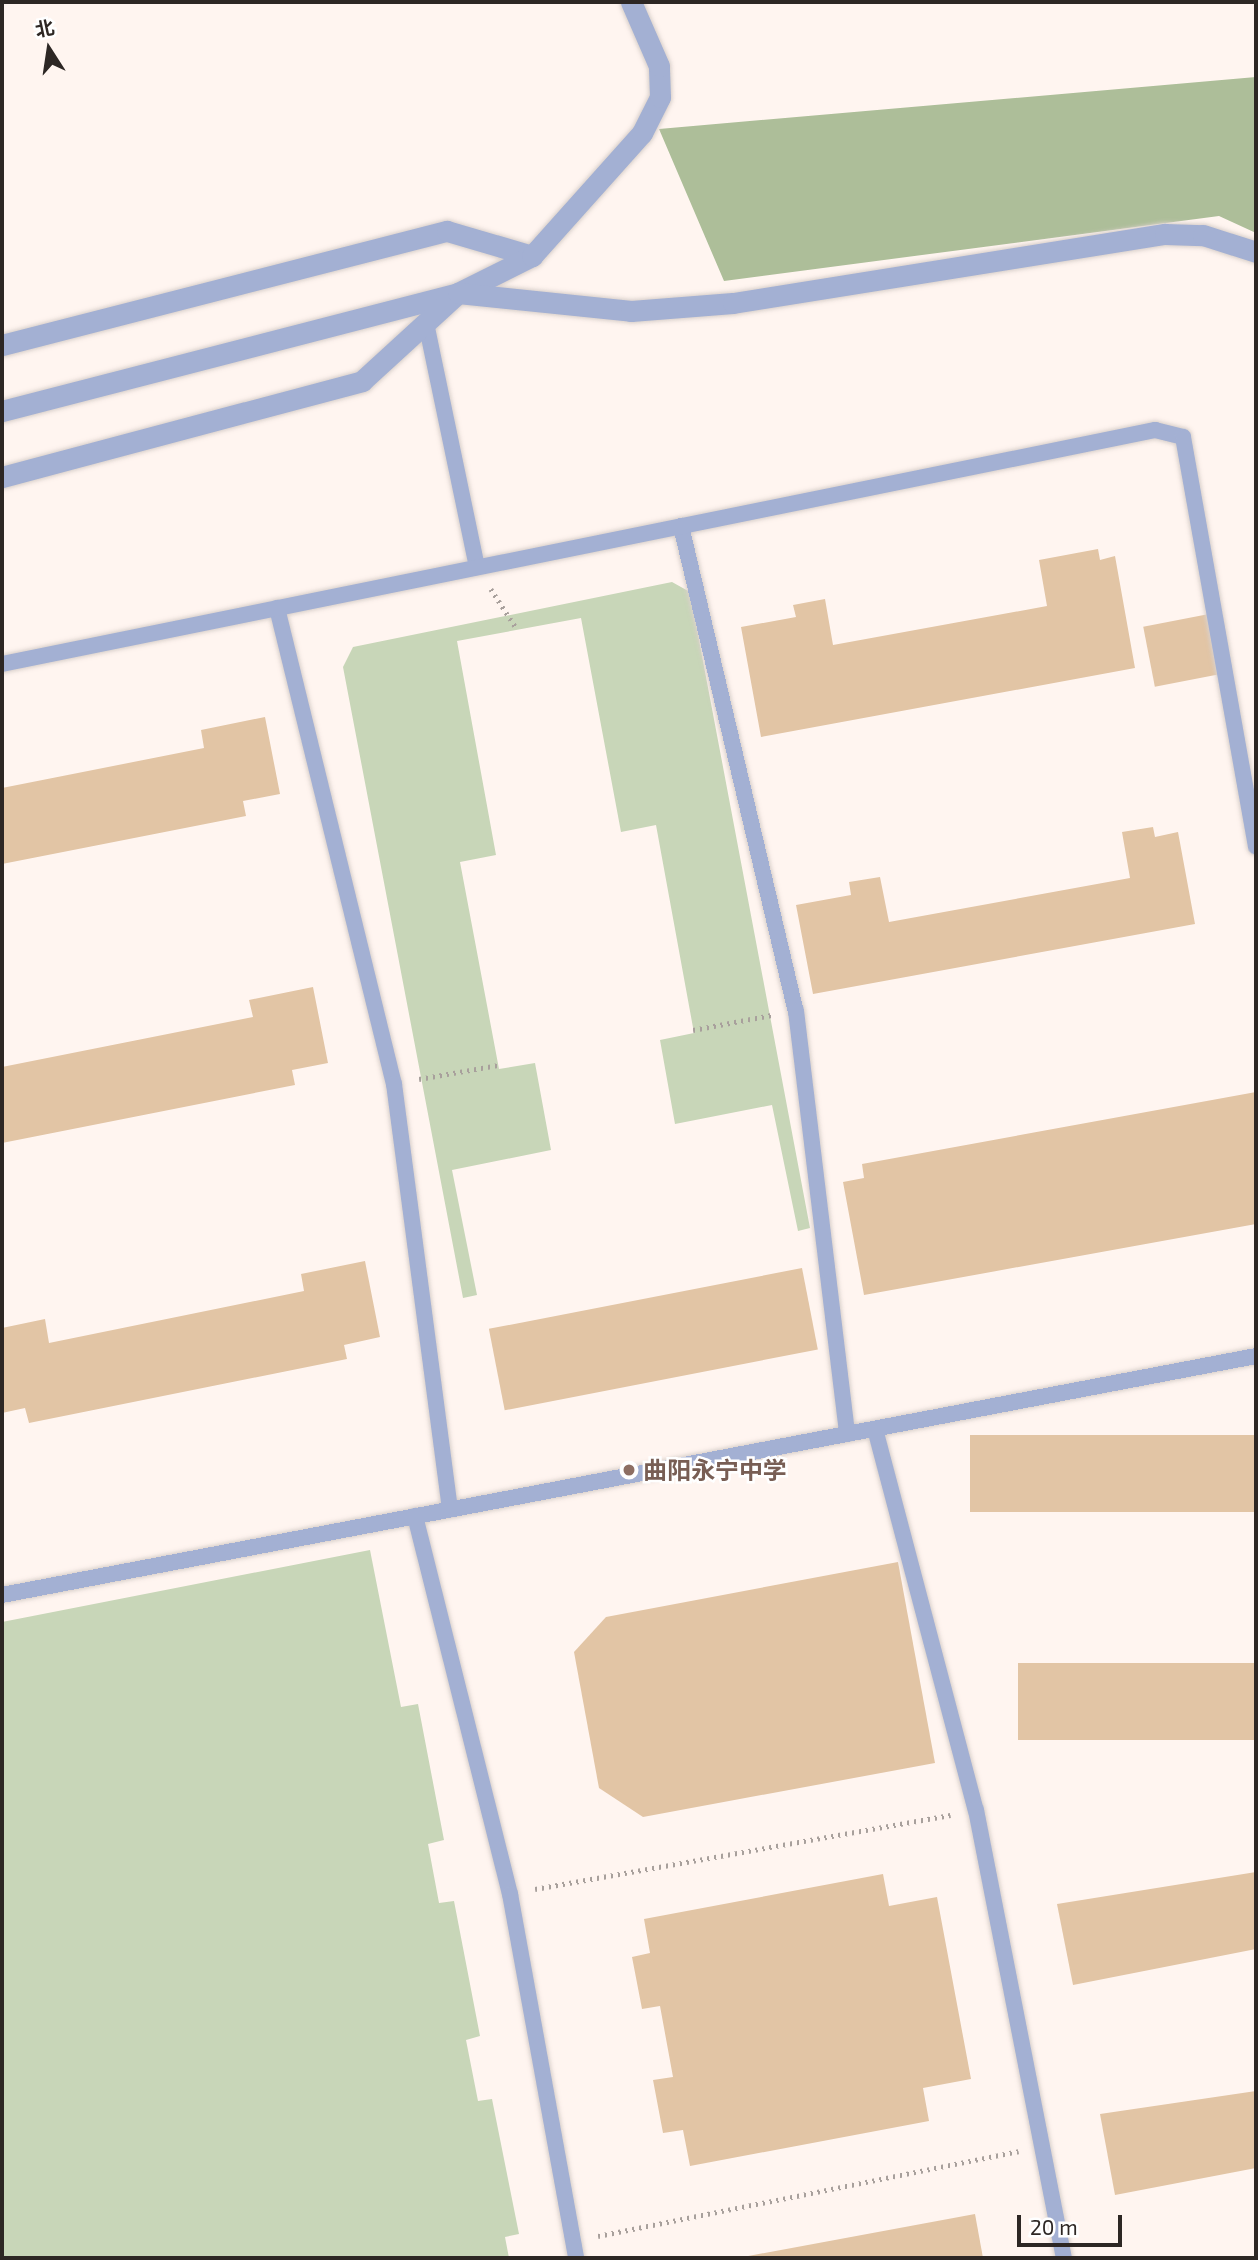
<!DOCTYPE html>
<meta charset="utf-8">
<style>
body{margin:0}
#map{position:relative;width:1258px;height:2260px;overflow:hidden;background:#fff5f0;font-family:"Exo 2","Noto Sans SC",sans-serif}
div>[style]{position:absolute}
[style*='--x']{left:calc(var(--x)*1px);top:calc(var(--y)*1px);width:calc(var(--w)*1px);rotate:calc(var(--a)*1deg)}
.green>*{inset:0;background:#c8d6b8}
.forest>*{inset:0;background:#adbe99}
.building>*{inset:0;background:#e2c5a5;transform-origin:0 0}
.path>*{height:4.5px;margin-top:-2.25px;transform-origin:0;background:repeating-linear-gradient(90deg,#a8a09c 0 2px,transparent 0 7px)}
.roads{filter:drop-shadow(0 0 2px #d9d0cb) drop-shadow(0 0 2px #d9d0cb)}
.service>*{height:16px;margin:-8px;padding:0 8px;transform-origin:8px;border-radius:8px;background:#a3b0d3}
.minor>*{height:21px;margin:-10.5px;padding:0 10.5px;transform-origin:10.5px;border-radius:10.5px;background:#a3b0d3}
.dots>*{width:19px;height:19px;translate:-50% -50%;box-sizing:border-box;border:4px solid #fff;border-radius:50%}
span{translate:-50% -50%;white-space:nowrap;text-align:center;line-height:1.15;-webkit-text-stroke:5px #fff;paint-order:stroke}
.education-label{font-size:24px;color:#785e54;font-weight:700}
.left{translate:0 -50%;text-align:left}
.frame{position:absolute;inset:0;border:4px solid #2d2724;pointer-events:none}
.north{position:absolute;left:14px;top:14px;width:70px;height:70px;-webkit-text-stroke:5px #fff;paint-order:stroke;rotate:348deg;font-size:19px;font-weight:700;line-height:28px;text-align:center;color:#2d2724}
.north::after{content:'';display:block;margin:auto;width:24px;height:32px;background:#2d2724;clip-path:polygon(50% 0,100% 100%,50% 72%,0 100%)}
.scale{position:absolute;left:1017px;top:2215px;width:105px;height:32px;box-sizing:border-box;border:4px solid #2d2724;border-top:0;padding-left:9px;font-size:21px;line-height:24px;white-space:nowrap;color:#2d2724;-webkit-text-stroke:5px #fff;paint-order:stroke}
</style>
<div id="map">
<div class="green">
<div style="clip-path:polygon(672px 582px,690px 592px,810px 1228px,798px 1231px,772px 1105px,675px 1124px,660px 1040px,694px 1033px,656px 825px,621px 832px,581px 618px,457px 641px,496px 855px,460px 862px,499px 1069px,535px 1063px,551px 1150px,452px 1170px,477px 1295px,463px 1298px,343px 667px,353px 647px)"></div>
<div style="clip-path:polygon(370px 1550px,401px 1707px,418px 1704px,444px 1840px,428px 1844px,439px 1903px,454px 1901px,480px 2036px,466px 2040px,478px 2101px,492px 2099px,519px 2234px,505px 2237px,509px 2258px,2px 2258px,2px 1622px)"></div>
</div>
<div class="forest">
<div style="clip-path:polygon(1256px 77px,1256px 233px,1219px 216px,724px 281px,659px 129px)"></div>
</div>
<div class="building">
<div style="clip-path:polygon(1098px 549px,1100px 560px,1115px 556px,1135px 668px,761px 737px,741px 627px,796px 617px,793px 605px,825px 599px,833px 645px,1047px 606px,1039px 560px)"></div>
<div style="left:1209px;top:614px;width:61px;height:67px;rotate:79deg"></div>
<div style="clip-path:polygon(265px 717px,280px 794px,243px 801px,246px 816px,2px 864px,2px 788px,204px 748px,201px 730px)"></div>
<div style="clip-path:polygon(1153px 827px,1155px 837px,1178px 832px,1195px 924px,813px 994px,796px 905px,851px 895px,849px 882px,880px 877px,889px 922px,1130px 878px,1122px 832px)"></div>
<div style="clip-path:polygon(313px 987px,328px 1063px,292px 1070px,295px 1085px,2px 1143px,2px 1067px,253px 1017px,249px 1000px)"></div>
<div style="clip-path:polygon(1256px 1092px,1256px 1224px,864px 1295px,843px 1182px,864px 1178px,862px 1164px)"></div>
<div style="clip-path:polygon(365px 1261px,380px 1337px,344px 1345px,347px 1359px,29px 1423px,25px 1408px,2px 1413px,2px 1328px,45px 1319px,49px 1343px,304px 1291px,301px 1274px)"></div>
<div style="left:802px;top:1268px;width:83px;height:319px;rotate:79deg"></div>
<div style="left:1256px;top:1435px;width:77px;height:286px;rotate:90deg"></div>
<div style="clip-path:polygon(898px 1562px,935px 1763px,643px 1817px,599px 1788px,574px 1652px,606px 1617px)"></div>
<div style="left:1256px;top:1663px;width:77px;height:238px;rotate:90deg"></div>
<div style="clip-path:polygon(1256px 1872px,1256px 1949px,1073px 1985px,1057px 1904px)"></div>
<div style="clip-path:polygon(883px 1874px,889px 1906px,937px 1897px,971px 2079px,923px 2088px,929px 2121px,690px 2166px,683px 2130px,663px 2133px,653px 2080px,673px 2077px,660px 2006px,642px 2009px,632px 1957px,650px 1953px,644px 1919px)"></div>
<div style="clip-path:polygon(1256px 2091px,1256px 2168px,1115px 2195px,1100px 2114px)"></div>
<div style="clip-path:polygon(975px 2214px,983px 2258px,743px 2258px,743px 2257px)"></div>
</div>
<div class="path">
<div style="--x:491;--y:589;--w:48;--a:57"></div>
<div style="--x:693;--y:1030;--w:80;--a:-10.8"></div>
<div style="--x:419;--y:1079;--w:80;--a:-10"></div>
<div style="--x:535;--y:1889;--w:422;--a:-10.1"></div>
<div style="--x:598;--y:2236;--w:429;--a:-11.4"></div>
</div>
<div class="roads">
<div class="service">
<div style="--x:426;--y:323;--w:249;--a:78.2"></div>
<div style="--x:681;--y:526;--w:498;--a:76.7"></div>
<div style="--x:796;--y:1011;--w:426;--a:83.1"></div>
<div style="--x:277;--y:608;--w:490;--a:76.2"></div>
<div style="--x:394;--y:1084;--w:429;--a:82.5"></div>
<div style="--x:2;--y:664;--w:1177;--a:-11.47"></div>
<div style="--x:1155;--y:430;--w:29;--a:14"></div>
<div style="--x:1183;--y:437;--w:416;--a:79.9"></div>
<div style="--x:875;--y:1429;--w:394;--a:75.2"></div>
<div style="--x:976;--y:1810;--w:457;--a:78.9"></div>
<div style="--x:415;--y:1516;--w:390;--a:75.9"></div>
<div style="--x:510;--y:1894;--w:370;--a:79.7"></div>
<div style="--x:2;--y:1595;--w:1277;--a:-10.79"></div>
</div>
<div class="minor">
<div style="--x:2;--y:345;--w:459;--a:-14.4"></div>
<div style="--x:447;--y:231;--w:89;--a:16.4"></div>
<div style="--x:2;--y:411;--w:471;--a:-14.5"></div>
<div style="--x:458;--y:293;--w:83;--a:-26.6"></div>
<div style="--x:532;--y:256;--w:165;--a:-48.2"></div>
<div style="--x:642;--y:133;--w:40;--a:-63.4"></div>
<div style="--x:660;--y:97;--w:31;--a:-92"></div>
<div style="--x:659;--y:66;--w:70;--a:-113.6"></div>
<div style="--x:2;--y:477;--w:373;--a:-14.9"></div>
<div style="--x:362;--y:381;--w:130;--a:-42.5"></div>
<div style="--x:458;--y:293;--w:174;--a:5.9"></div>
<div style="--x:631;--y:311;--w:102;--a:-4.5"></div>
<div style="--x:733;--y:303;--w:437;--a:-9.1"></div>
<div style="--x:1165;--y:234;--w:38;--a:2"></div>
<div style="--x:1203;--y:235;--w:56;--a:17.8"></div>
</div>
</div>
<div class="dots">
<div style="left:629px;top:1470px;background:#8d6e63"></div>
</div>
<div class="education-label">
<span class="left" style="left:643px;top:1470px">曲阳永宁中学</span>
</div>
<div class="frame"></div>
<div class="north">北</div>
<div class="scale">20 m</div>
</div>
